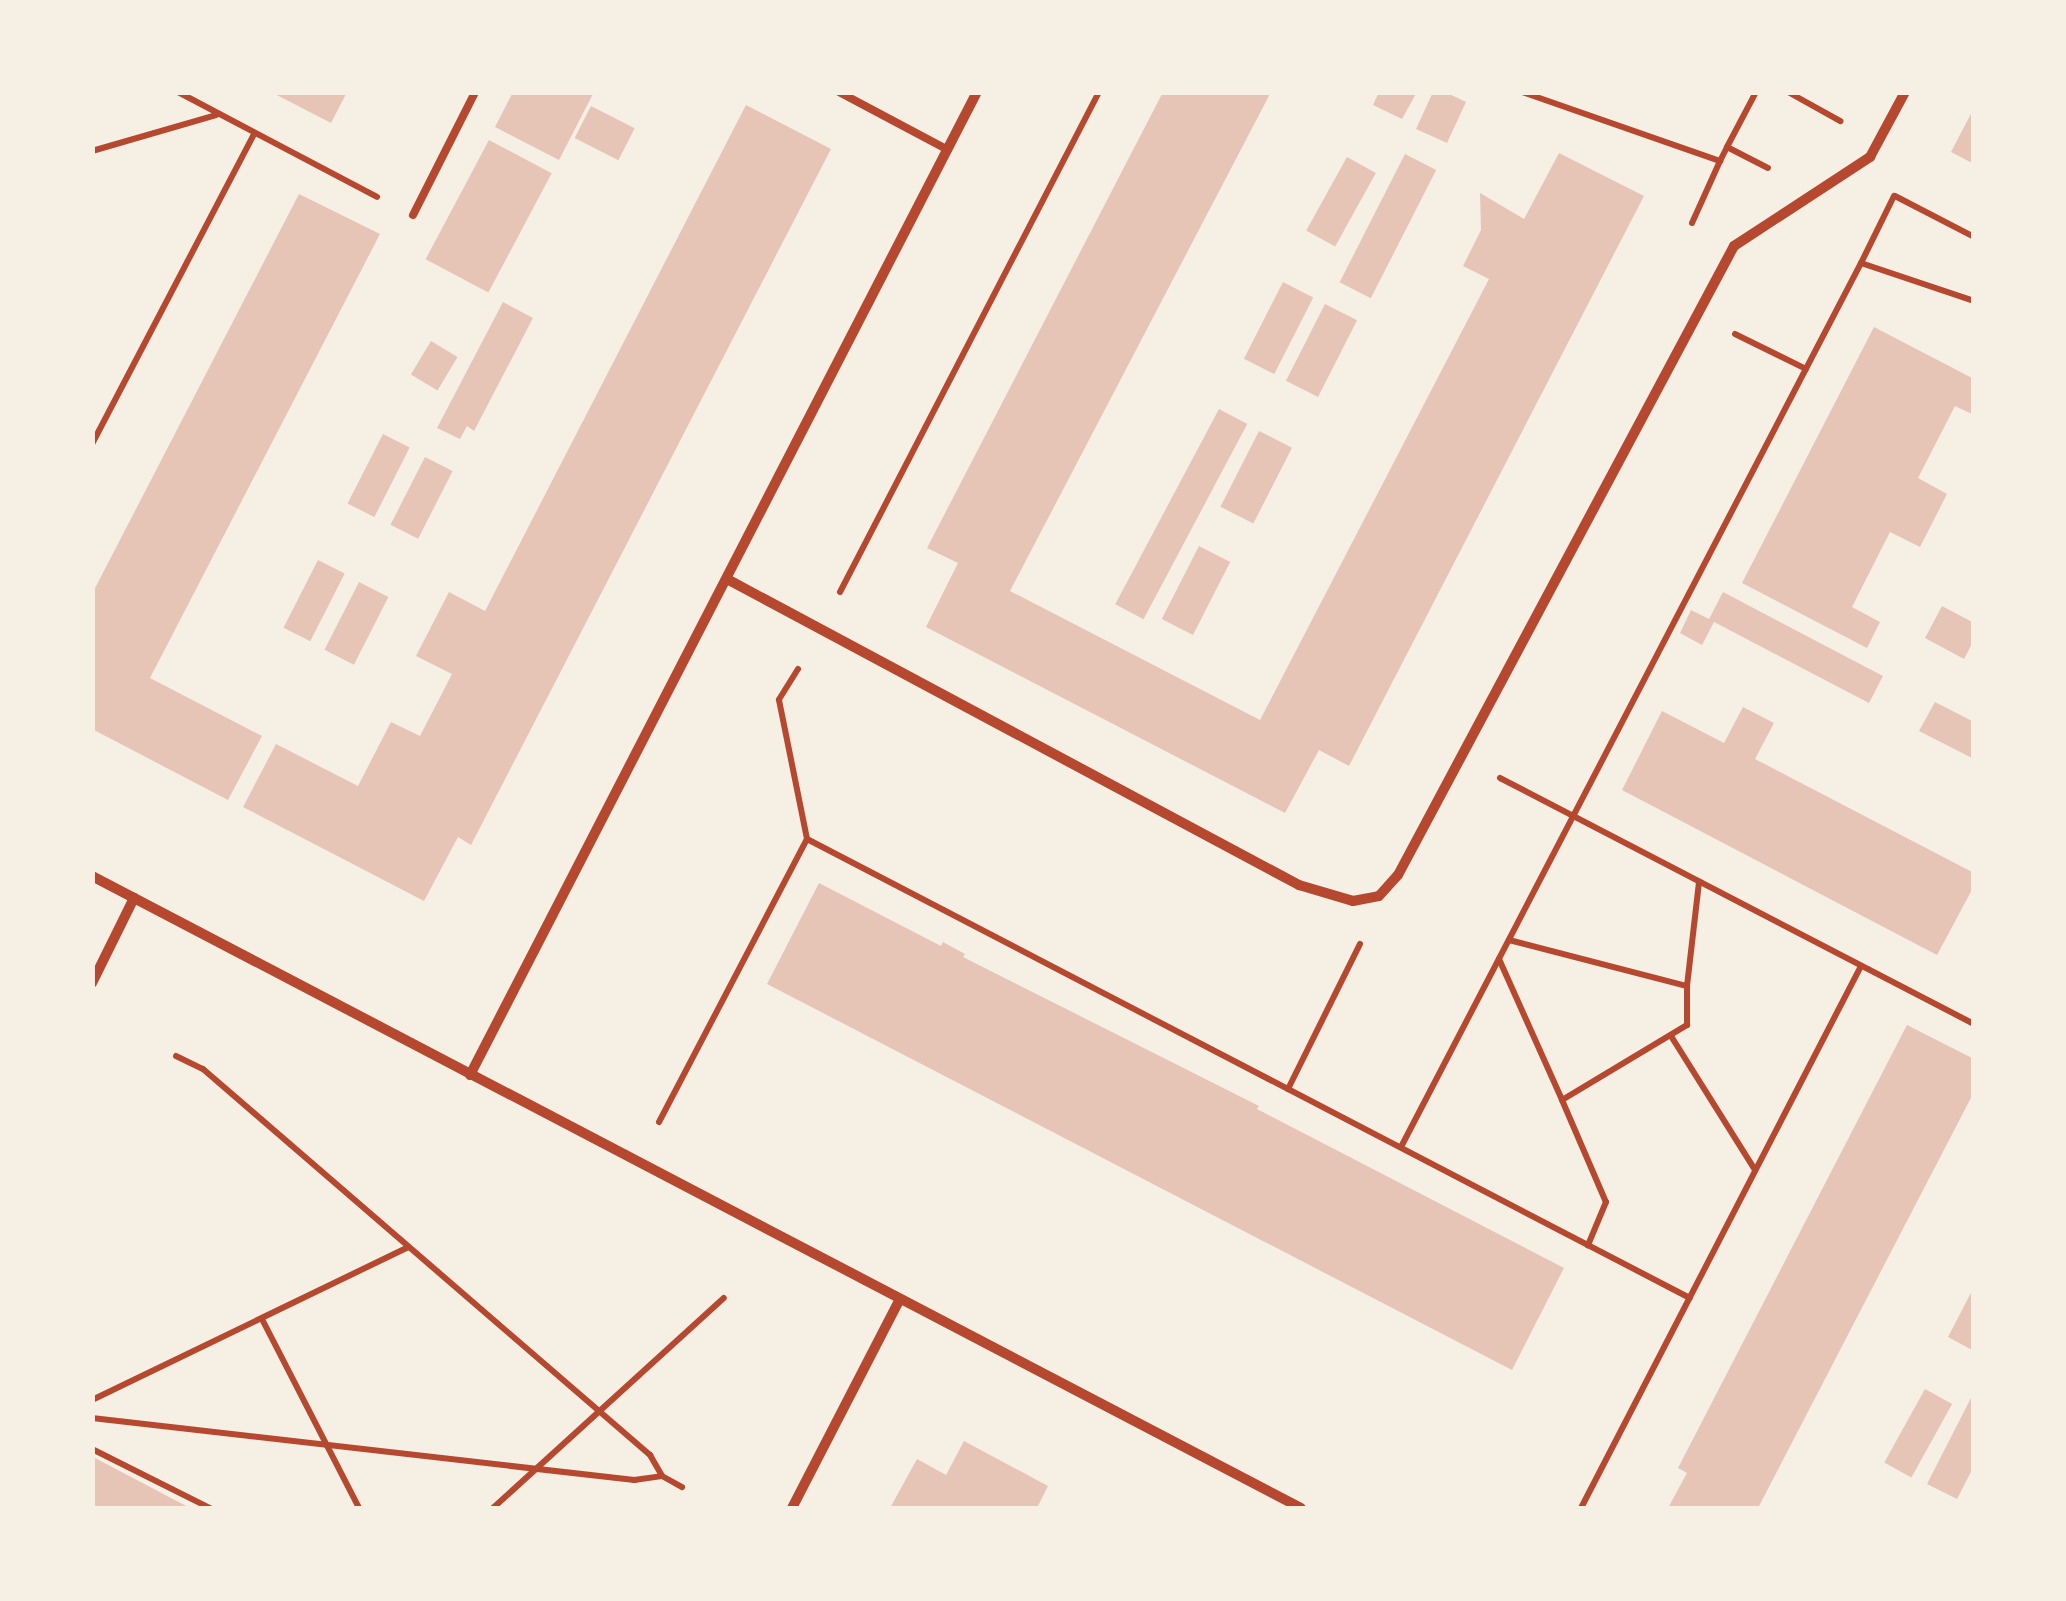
<!DOCTYPE html>
<style>
body{margin:0}
#map{position:relative;width:2066px;height:1601px;overflow:hidden;background:#f6efe4;font-family:Mulish,sans-serif}
div>[style]{position:absolute}
[style*='--x']{left:calc(var(--x)*1px);top:calc(var(--y)*1px);width:calc(var(--w)*1px);rotate:calc(var(--a)*1deg)}
.building>*{inset:0;background:#e6c5b7;transform-origin:0 0}
.path>*{height:6px;margin:-3px;padding:0 3px;transform-origin:3px;border-radius:3px;background:#b5482f}
.service>*{height:8px;margin:-4px;padding:0 4px;transform-origin:4px;border-radius:4px;background:#b5482f}
.minor>*{height:10px;margin:-5px;padding:0 5px;transform-origin:5px;border-radius:5px;background:#b5482f}
span{translate:-50% -50%;white-space:nowrap;text-align:center;line-height:1.15;-webkit-text-stroke:8px #f6efe4;paint-order:stroke}
.frame{position:absolute;inset:0;border:95px solid #f6efe4;pointer-events:none}
</style>
<div id="map">
<div class="building">
<div style="clip-path:polygon(271px 92px,347px 92px,331px 123px)"></div>
<div style="clip-path:polygon(513px 92px,594px 92px,559px 160px,495px 127px)"></div>
<div style="clip-path:polygon(1163px 92px,1271px 92px,1010px 591px,1260px 720px,1489px 279px,1463px 266px,1481px 230px,1480px 193px,1524px 219px,1559px 153px,1644px 196px,1349px 766px,1319px 750px,1285px 813px,926px 627px,958px 563px,927px 548px)"></div>
<div style="clip-path:polygon(1379px 92px,1417px 92px,1402px 119px,1373px 105px)"></div>
<div style="clip-path:polygon(1433px 92px,1445px 92px,1466px 102px,1447px 143px,1416px 129px)"></div>
<div style="clip-path:polygon(746px 105px,831px 149px,471px 845px,458px 837px,424px 901px,243px 807px,276px 744px,358px 786px,391px 722px,420px 736px,452px 674px,416px 656px,449px 592px,485px 611px)"></div>
<div style="left:591px;top:106px;width:49px;height:36px;rotate:27deg"></div>
<div style="clip-path:polygon(1974px 108px,1974px 164px,1951px 152px)"></div>
<div style="left:489px;top:140px;width:71px;height:135px;rotate:28deg"></div>
<div style="left:1405px;top:154px;width:35px;height:144px;rotate:27deg"></div>
<div style="left:1347px;top:157px;width:33px;height:84px;rotate:29deg"></div>
<div style="clip-path:polygon(299px 194px,380px 234px,150px 678px,262px 736px,228px 800px,92px 729px,92px 594px)"></div>
<div style="left:1283px;top:282px;width:34px;height:86px;rotate:27deg"></div>
<div style="clip-path:polygon(503px 302px,533px 318px,474px 431px,467px 426px,460px 439px,437px 428px)"></div>
<div style="left:1325px;top:304px;width:36px;height:86px;rotate:27deg"></div>
<div style="clip-path:polygon(1874px 327px,1974px 379px,1974px 415px,1955px 406px,1918px 478px,1947px 494px,1920px 547px,1890px 532px,1852px 607px,1880px 622px,1867px 648px,1742px 583px)"></div>
<div style="left:431px;top:341px;width:31px;height:39px;rotate:31deg"></div>
<div style="left:1219px;top:409px;width:32px;height:221px;rotate:28deg"></div>
<div style="left:1259px;top:431px;width:37px;height:85px;rotate:27deg"></div>
<div style="left:383px;top:434px;width:30px;height:78px;rotate:27deg"></div>
<div style="left:425px;top:457px;width:31px;height:76px;rotate:27deg"></div>
<div style="left:1199px;top:546px;width:35px;height:82px;rotate:27deg"></div>
<div style="left:318px;top:560px;width:30px;height:76px;rotate:27deg"></div>
<div style="left:359px;top:582px;width:33px;height:76px;rotate:27deg"></div>
<div style="clip-path:polygon(1723px 592px,1883px 676px,1869px 703px,1714px 622px,1702px 645px,1680px 633px,1691px 610px,1709px 619px)"></div>
<div style="clip-path:polygon(1942px 606px,1974px 623px,1974px 640px,1964px 659px,1925px 638px)"></div>
<div style="clip-path:polygon(1935px 702px,1974px 722px,1974px 759px,1919px 731px)"></div>
<div style="clip-path:polygon(1743px 707px,1774px 723px,1755px 759px,1974px 873px,1974px 886px,1937px 955px,1622px 790px,1662px 711px,1724px 743px)"></div>
<div style="clip-path:polygon(819px 883px,941px 946px,943px 942px,965px 954px,963px 957px,1259px 1106px,1257px 1109px,1564px 1268px,1512px 1370px,767px 984px)"></div>
<div style="clip-path:polygon(1907px 1025px,1974px 1059px,1974px 1092px,1758px 1508px,1668px 1508px,1687px 1473px,1678px 1468px)"></div>
<div style="clip-path:polygon(1974px 1287px,1974px 1351px,1948px 1337px)"></div>
<div style="left:1925px;top:1389px;width:31px;height:84px;rotate:29deg"></div>
<div style="clip-path:polygon(1974px 1392px,1974px 1466px,1957px 1499px,1927px 1484px)"></div>
<div style="clip-path:polygon(964px 1441px,1048px 1486px,1037px 1508px,890px 1508px,917px 1459px,946px 1475px)"></div>
<div style="clip-path:polygon(95px 1458px,190px 1508px,92px 1508px)"></div>
</div>
<div class="path">
<div style="--x:178;--y:92;--w:225;--a:27.8"></div>
<div style="--x:1522;--y:92;--w:210;--a:19.2"></div>
<div style="--x:1720;--y:161;--w:16;--a:-63"></div>
<div style="--x:1727;--y:147;--w:46;--a:27.1"></div>
<div style="--x:1788;--y:92;--w:60;--a:29.1"></div>
<div style="--x:1727;--y:147;--w:62;--a:-62.2"></div>
<div style="--x:92;--y:151;--w:129;--a:-16.2"></div>
<div style="--x:1894;--y:196;--w:75;--a:116.2"></div>
<div style="--x:1861;--y:263;--w:119;--a:18.6"></div>
<div style="--x:1895;--y:196;--w:89;--a:27.4"></div>
<div style="--x:1692;--y:223;--w:68;--a:-65.7"></div>
<div style="--x:1735;--y:334;--w:79;--a:26.2"></div>
<div style="--x:92;--y:444;--w:350;--a:-62.4"></div>
<div style="--x:840;--y:592;--w:563;--a:-62.62"></div>
<div style="--x:798;--y:669;--w:36;--a:122"></div>
<div style="--x:779;--y:700;--w:142;--a:78.6"></div>
<div style="--x:807;--y:839;--w:995;--a:27.47"></div>
<div style="--x:1500;--y:778;--w:534;--a:27.43"></div>
<div style="--x:1509;--y:940;--w:184;--a:14.5"></div>
<div style="--x:1687;--y:986;--w:105;--a:-83.4"></div>
<div style="--x:1499;--y:959;--w:154;--a:65.9"></div>
<div style="--x:1562;--y:1100;--w:146;--a:-31"></div>
<div style="--x:1687;--y:1025;--w:39;--a:-90"></div>
<div style="--x:1671;--y:1036;--w:158;--a:57.9"></div>
<div style="--x:176;--y:1056;--w:30;--a:26"></div>
<div style="--x:203;--y:1069;--w:591;--a:40.81"></div>
<div style="--x:650;--y:1455;--w:24;--a:60"></div>
<div style="--x:662;--y:1476;--w:23;--a:29"></div>
<div style="--x:1288;--y:1089;--w:162;--a:-63.6"></div>
<div style="--x:1562;--y:1100;--w:111;--a:66.7"></div>
<div style="--x:1606;--y:1202;--w:47;--a:112.7"></div>
<div style="--x:659;--y:1122;--w:319;--a:-62.4"></div>
<div style="--x:1401;--y:1147;--w:997;--a:-62.51"></div>
<div style="--x:263;--y:1321;--w:210;--a:62.8"></div>
<div style="--x:92;--y:1400;--w:351;--a:-25.8"></div>
<div style="--x:92;--y:1418;--w:546;--a:6.53"></div>
<div style="--x:634;--y:1480;--w:28;--a:-8"></div>
<div style="--x:92;--y:1449;--w:132;--a:26.6"></div>
<div style="--x:493;--y:1508;--w:312;--a:-42.3"></div>
<div style="--x:1581;--y:1508;--w:610;--a:-62.68"></div>
</div>
<div class="service">
<div style="--x:839;--y:92;--w:121;--a:28"></div>
<div style="--x:413;--y:215;--w:138;--a:-63.2"></div>
</div>
<div class="minor">
<div style="--x:727;--y:579;--w:649;--a:28.15"></div>
<div style="--x:1299;--y:885;--w:56;--a:16.5"></div>
<div style="--x:1353;--y:901;--w:26;--a:-11"></div>
<div style="--x:1379;--y:896;--w:28;--a:-48"></div>
<div style="--x:1398;--y:875;--w:713;--a:-61.89"></div>
<div style="--x:1734;--y:246;--w:163;--a:-33.2"></div>
<div style="--x:1870;--y:157;--w:74;--a:-61.7"></div>
<div style="--x:92;--y:876;--w:1364;--a:27.6"></div>
<div style="--x:92;--y:983;--w:95;--a:-63.7"></div>
<div style="--x:470;--y:1075;--w:1106;--a:-62.72"></div>
<div style="--x:792;--y:1508;--w:235;--a:-62.7"></div>
</div>
<div class="frame"></div>
</div>
